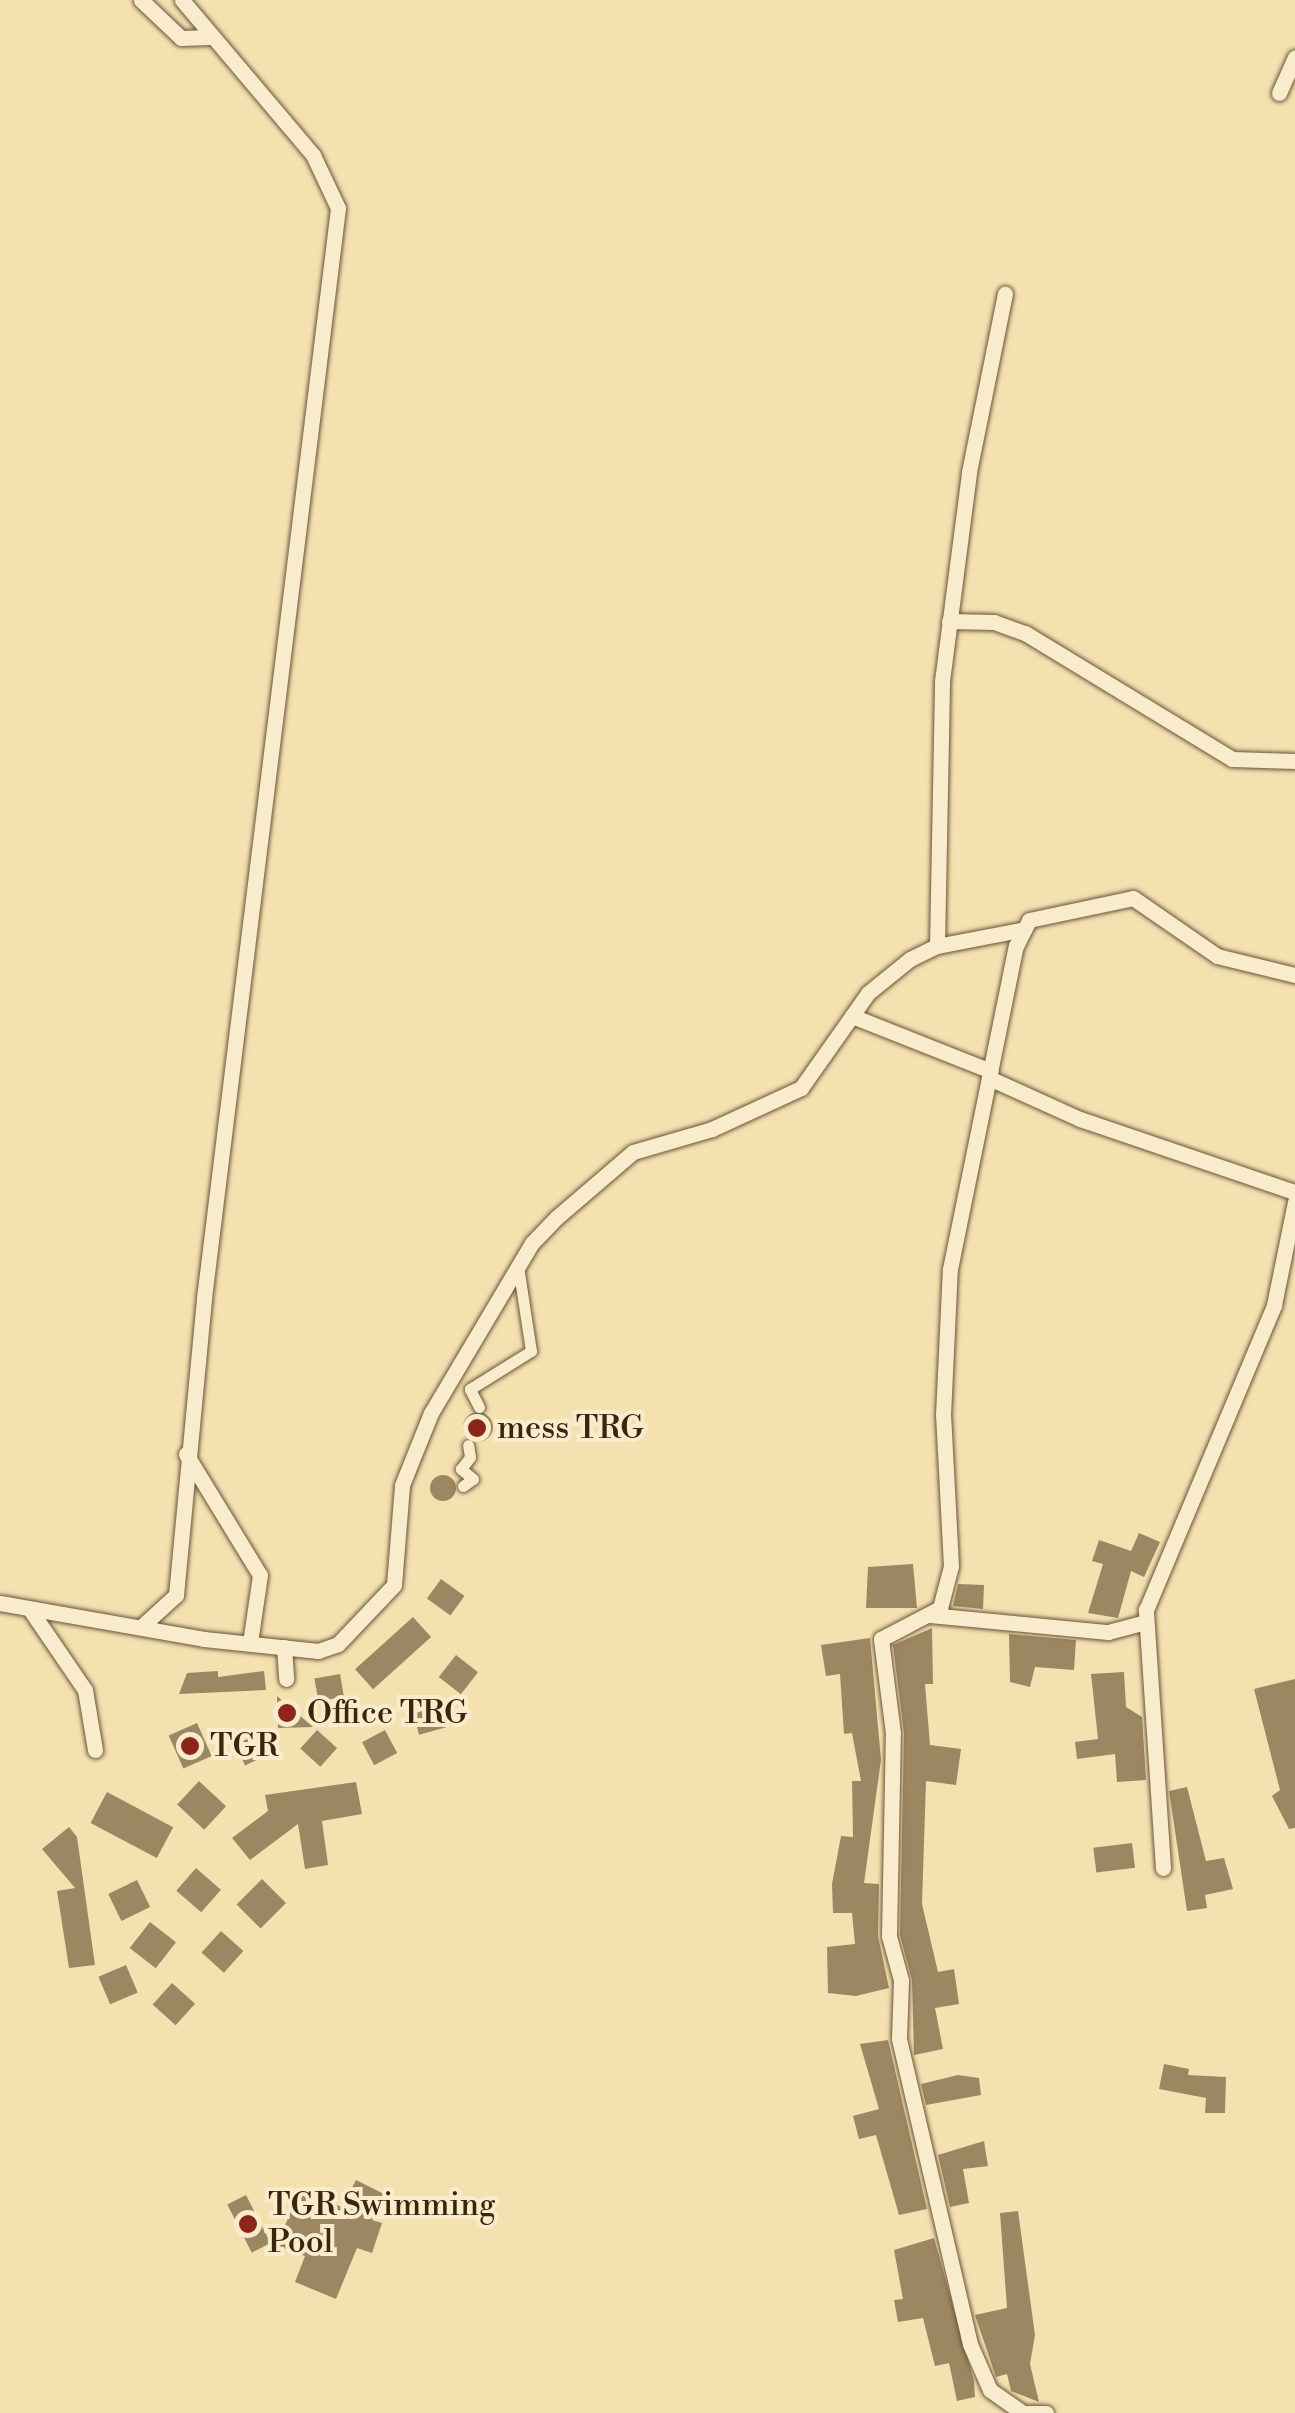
<!DOCTYPE html>
<style>
body{margin:0}
#map{position:relative;width:1295px;height:2413px;overflow:hidden;background:#f4e1b0;font-family:"Libre Bodoni",serif}
div>[style]{position:absolute}
[style*='--x']{left:calc(var(--x)*1px);top:calc(var(--y)*1px);width:calc(var(--w)*1px);rotate:calc(var(--a)*1deg)}
.building>*{inset:0;background:#9b8762;transform-origin:0 0}
.round{border-radius:50%}
.roads{filter:drop-shadow(0 0 2px #685436) drop-shadow(0 0 2px #685436)}
.pedestrian>*{height:11px;margin:-5.5px;padding:0 5.5px;transform-origin:5.5px;border-radius:5.5px;background:#f8eccc}
.minor>*{height:15px;margin:-7.5px;padding:0 7.5px;transform-origin:7.5px;border-radius:7.5px;background:#f8eccc}
.dots>*{width:28px;height:28px;translate:-50% -50%;box-sizing:border-box;border:5px solid #f8eccc;border-radius:50%}
span{translate:-50% -50%;white-space:nowrap;text-align:center;line-height:1.15;-webkit-text-stroke:8px #f8eccc;paint-order:stroke}
.poi-label{font-size:32px;color:#3a250e}
.left{translate:0 -50%;text-align:left}
</style>
<div id="map">
<div class="building">
<div class="round" style="left:463px;top:1412px;width:30px;height:30px"></div>
<div class="round" style="left:430px;top:1475px;width:26px;height:26px"></div>
<div style="clip-path:polygon(1139px 1533px,1160px 1542px,1144px 1577px,1131px 1571px,1118px 1618px,1088px 1613px,1103px 1564px,1092px 1561px,1099px 1540px,1131px 1551px)"></div>
<div style="clip-path:polygon(913px 1564px,917px 1608px,866px 1608px,868px 1567px)"></div>
<div style="left:441px;top:1579px;width:29px;height:24px;rotate:36deg"></div>
<div style="clip-path:polygon(958px 1584px,984px 1585px,983px 1609px,953px 1606px)"></div>
<div style="left:413px;top:1617px;width:27px;height:78px;rotate:48deg"></div>
<div style="clip-path:polygon(932px 1628px,933px 1684px,925px 1684px,930px 1745px,961px 1749px,956px 1785px,926px 1781px,922px 1904px,938px 1972px,954px 1969px,959px 2004px,935px 2008px,943px 2049px,914px 2055px,912px 1980px,900px 1935px,904px 1733px,893px 1645px)"></div>
<div style="clip-path:polygon(1009px 1634px,1076px 1640px,1074px 1670px,1035px 1667px,1030px 1687px,1010px 1682px)"></div>
<div style="clip-path:polygon(870px 1638px,881px 1760px,864px 1883px,879px 1884px,878px 1936px,889px 1988px,856px 1996px,828px 1993px,827px 1947px,855px 1944px,852px 1913px,833px 1913px,832px 1884px,841px 1836px,853px 1837px,852px 1781px,861px 1781px,852px 1733px,844px 1734px,840px 1674px,826px 1676px,821px 1645px)"></div>
<div style="left:456px;top:1655px;width:28px;height:28px;rotate:38deg"></div>
<div style="clip-path:polygon(218px 1671px,218px 1677px,264px 1671px,266px 1690px,179px 1694px,187px 1673px)"></div>
<div style="clip-path:polygon(1124px 1672px,1126px 1707px,1142px 1717px,1146px 1780px,1117px 1782px,1115px 1754px,1077px 1759px,1075px 1742px,1098px 1739px,1091px 1674px)"></div>
<div style="left:340px;top:1674px;width:23px;height:26px;rotate:80deg"></div>
<div style="clip-path:polygon(1295px 1679px,1295px 1828px,1289px 1829px,1272px 1796px,1280px 1790px,1254px 1689px)"></div>
<div style="clip-path:polygon(277px 1696px,313px 1727px,278px 1728px)"></div>
<div style="left:440px;top:1706px;width:22px;height:28px;rotate:74deg"></div>
<div style="left:197px;top:1723px;width:36px;height:31px;rotate:66deg"></div>
<div style="left:317px;top:1730px;width:27px;height:25px;rotate:42deg"></div>
<div style="left:385px;top:1730px;width:26px;height:26px;rotate:62deg"></div>
<div style="left:258px;top:1734px;width:23px;height:25px;rotate:65deg"></div>
<div style="left:199px;top:1781px;width:37px;height:32px;rotate:43deg"></div>
<div style="clip-path:polygon(356px 1782px,362px 1814px,322px 1821px,328px 1865px,305px 1869px,298px 1824px,250px 1860px,232px 1838px,268px 1811px,265px 1795px)"></div>
<div style="clip-path:polygon(1187px 1787px,1206px 1861px,1224px 1858px,1233px 1889px,1205px 1895px,1207px 1908px,1187px 1911px,1169px 1791px)"></div>
<div style="left:107px;top:1792px;width:75px;height:35px;rotate:28deg"></div>
<div style="clip-path:polygon(69px 1827px,77px 1837px,95px 1965px,69px 1968px,57px 1891px,75px 1888px,42px 1849px)"></div>
<div style="left:1132px;top:1843px;width:25px;height:39px;rotate:83deg"></div>
<div style="left:196px;top:1868px;width:33px;height:30px;rotate:41deg"></div>
<div style="left:262px;top:1879px;width:34px;height:36px;rotate:45deg"></div>
<div style="left:137px;top:1880px;width:30px;height:32px;rotate:64deg"></div>
<div style="left:150px;top:1922px;width:33px;height:33px;rotate:38deg"></div>
<div style="left:221px;top:1931px;width:30px;height:29px;rotate:42deg"></div>
<div style="left:126px;top:1965px;width:30px;height:30px;rotate:67deg"></div>
<div style="left:172px;top:1983px;width:31px;height:29px;rotate:42deg"></div>
<div style="clip-path:polygon(888px 2040px,927px 2209px,899px 2215px,876px 2135px,859px 2139px,853px 2116px,879px 2109px,860px 2044px)"></div>
<div style="clip-path:polygon(1164px 2064px,1189px 2069px,1188px 2075px,1226px 2077px,1225px 2113px,1205px 2113px,1206px 2098px,1159px 2089px)"></div>
<div style="clip-path:polygon(958px 2075px,979px 2078px,981px 2095px,926px 2105px,921px 2084px)"></div>
<div style="clip-path:polygon(984px 2141px,988px 2166px,963px 2169px,969px 2203px,950px 2207px,938px 2155px)"></div>
<div style="clip-path:polygon(356px 2180px,386px 2195px,372px 2220px,382px 2223px,372px 2253px,357px 2248px,336px 2299px,295px 2282px,305px 2256px,277px 2245px,300px 2189px,342px 2207px)"></div>
<div style="left:246px;top:2195px;width:54px;height:21px;rotate:63deg"></div>
<div style="clip-path:polygon(1018px 2211px,1035px 2335px,1030px 2364px,1039px 2402px,1011px 2391px,1007px 2374px,996px 2377px,975px 2315px,1007px 2308px,1000px 2213px)"></div>
<div style="clip-path:polygon(934px 2238px,974px 2381px,975px 2397px,957px 2401px,949px 2363px,935px 2366px,923px 2318px,898px 2322px,894px 2300px,903px 2299px,894px 2250px)"></div>
</div>
<div class="roads">
<div class="pedestrian">
<div style="--x:479;--y:1407;--w:20;--a:-117"></div>
<div style="--x:470;--y:1389;--w:72;--a:-31.9"></div>
<div style="--x:531;--y:1351;--w:86;--a:-98.7"></div>
<div style="--x:463;--y:1486;--w:12;--a:-35"></div>
<div style="--x:473;--y:1479;--w:16;--a:-140"></div>
<div style="--x:461;--y:1469;--w:15;--a:-53"></div>
<div style="--x:470;--y:1457;--w:12;--a:-99"></div>
</div>
<div class="minor">
<div style="--x:141;--y:0;--w:55;--a:43.5"></div>
<div style="--x:181;--y:38;--w:29;--a:-2"></div>
<div style="--x:1279;--y:93;--w:39;--a:-66"></div>
<div style="--x:949;--y:621;--w:45;--a:1.3"></div>
<div style="--x:994;--y:622;--w:33;--a:20"></div>
<div style="--x:1025;--y:633;--w:242;--a:31.3"></div>
<div style="--x:1232;--y:759;--w:63;--a:1.8"></div>
<div style="--x:937;--y:946;--w:265;--a:-88.9"></div>
<div style="--x:942;--y:681;--w:211;--a:-82.6"></div>
<div style="--x:969;--y:472;--w:182;--a:-78.6"></div>
<div style="--x:852;--y:1016;--w:149;--a:21.6"></div>
<div style="--x:989;--y:1078;--w:100;--a:24.3"></div>
<div style="--x:1080;--y:1119;--w:227;--a:18.8"></div>
<div style="--x:186;--y:1454;--w:142;--a:58.6"></div>
<div style="--x:260;--y:1575;--w:69;--a:98.4"></div>
<div style="--x:0;--y:1603;--w:207;--a:10"></div>
<div style="--x:204;--y:1639;--w:115;--a:6"></div>
<div style="--x:318;--y:1651;--w:21;--a:-19"></div>
<div style="--x:338;--y:1644;--w:81;--a:-46.5"></div>
<div style="--x:394;--y:1585;--w:100;--a:-85.4"></div>
<div style="--x:402;--y:1485;--w:78;--a:-68.1"></div>
<div style="--x:431;--y:1413;--w:198;--a:-59.3"></div>
<div style="--x:532;--y:1243;--w:35;--a:-46"></div>
<div style="--x:556;--y:1218;--w:101;--a:-40.6"></div>
<div style="--x:633;--y:1152;--w:82;--a:-16.2"></div>
<div style="--x:712;--y:1129;--w:98;--a:-24.7"></div>
<div style="--x:801;--y:1088;--w:116;--a:-54.8"></div>
<div style="--x:868;--y:993;--w:54;--a:-39"></div>
<div style="--x:910;--y:959;--w:30;--a:-26"></div>
<div style="--x:937;--y:946;--w:85;--a:-10.9"></div>
<div style="--x:29;--y:1608;--w:99;--a:55.7"></div>
<div style="--x:85;--y:1690;--w:61;--a:80.5"></div>
<div style="--x:930;--y:1615;--w:179;--a:5.5"></div>
<div style="--x:1108;--y:1632;--w:38;--a:-15"></div>
<div style="--x:141;--y:1627;--w:47;--a:-42.4"></div>
<div style="--x:176;--y:1595;--w:298;--a:-84.6"></div>
<div style="--x:204;--y:1298;--w:1098;--a:-82.99"></div>
<div style="--x:338;--y:208;--w:59;--a:-115.3"></div>
<div style="--x:313;--y:155;--w:203;--a:-130.2"></div>
<div style="--x:284;--y:1647;--w:32;--a:86"></div>
<div style="--x:1163;--y:1868;--w:259;--a:-93.8"></div>
<div style="--x:1146;--y:1610;--w:331;--a:-67.2"></div>
<div style="--x:1274;--y:1305;--w:105;--a:-78.5"></div>
<div style="--x:1023;--y:2413;--w:40;--a:-145.1"></div>
<div style="--x:990;--y:2390;--w:50;--a:-113.5"></div>
<div style="--x:970;--y:2344;--w:314;--a:-103.1"></div>
<div style="--x:899;--y:2038;--w:58;--a:-88"></div>
<div style="--x:901;--y:1980;--w:46;--a:-105.3"></div>
<div style="--x:889;--y:1936;--w:203;--a:-88.9"></div>
<div style="--x:893;--y:1733;--w:95;--a:-97.3"></div>
<div style="--x:881;--y:1639;--w:67;--a:-27.7"></div>
<div style="--x:940;--y:1608;--w:43;--a:-75.3"></div>
<div style="--x:951;--y:1566;--w:151;--a:-93"></div>
<div style="--x:943;--y:1415;--w:146;--a:-87.3"></div>
<div style="--x:950;--y:1269;--w:330;--a:-78.5"></div>
<div style="--x:1016;--y:946;--w:29;--a:-63"></div>
<div style="--x:1029;--y:920;--w:106;--a:-11.9"></div>
<div style="--x:1133;--y:898;--w:102;--a:34.6"></div>
<div style="--x:1217;--y:956;--w:80;--a:13.7"></div>
<div style="--x:1027;--y:2413;--w:19;--a:0"></div>
</div>
</div>
<div class="dots">
<div style="left:477px;top:1428px;background:#8f2418"></div>
<div style="left:287px;top:1713px;background:#8f2418"></div>
<div style="left:190px;top:1746px;background:#8f2418"></div>
<div style="left:248px;top:2224px;background:#8f2418"></div>
</div>
<div class="poi-label">
<span class="left" style="left:497px;top:1428px">mess TRG</span>
<span class="left" style="left:307px;top:1713px">Office TRG</span>
<span class="left" style="left:210px;top:1746px">TGR</span>
<span class="left" style="left:268px;top:2224px">TGR Swimming<br>Pool</span>
</div>
</div>
